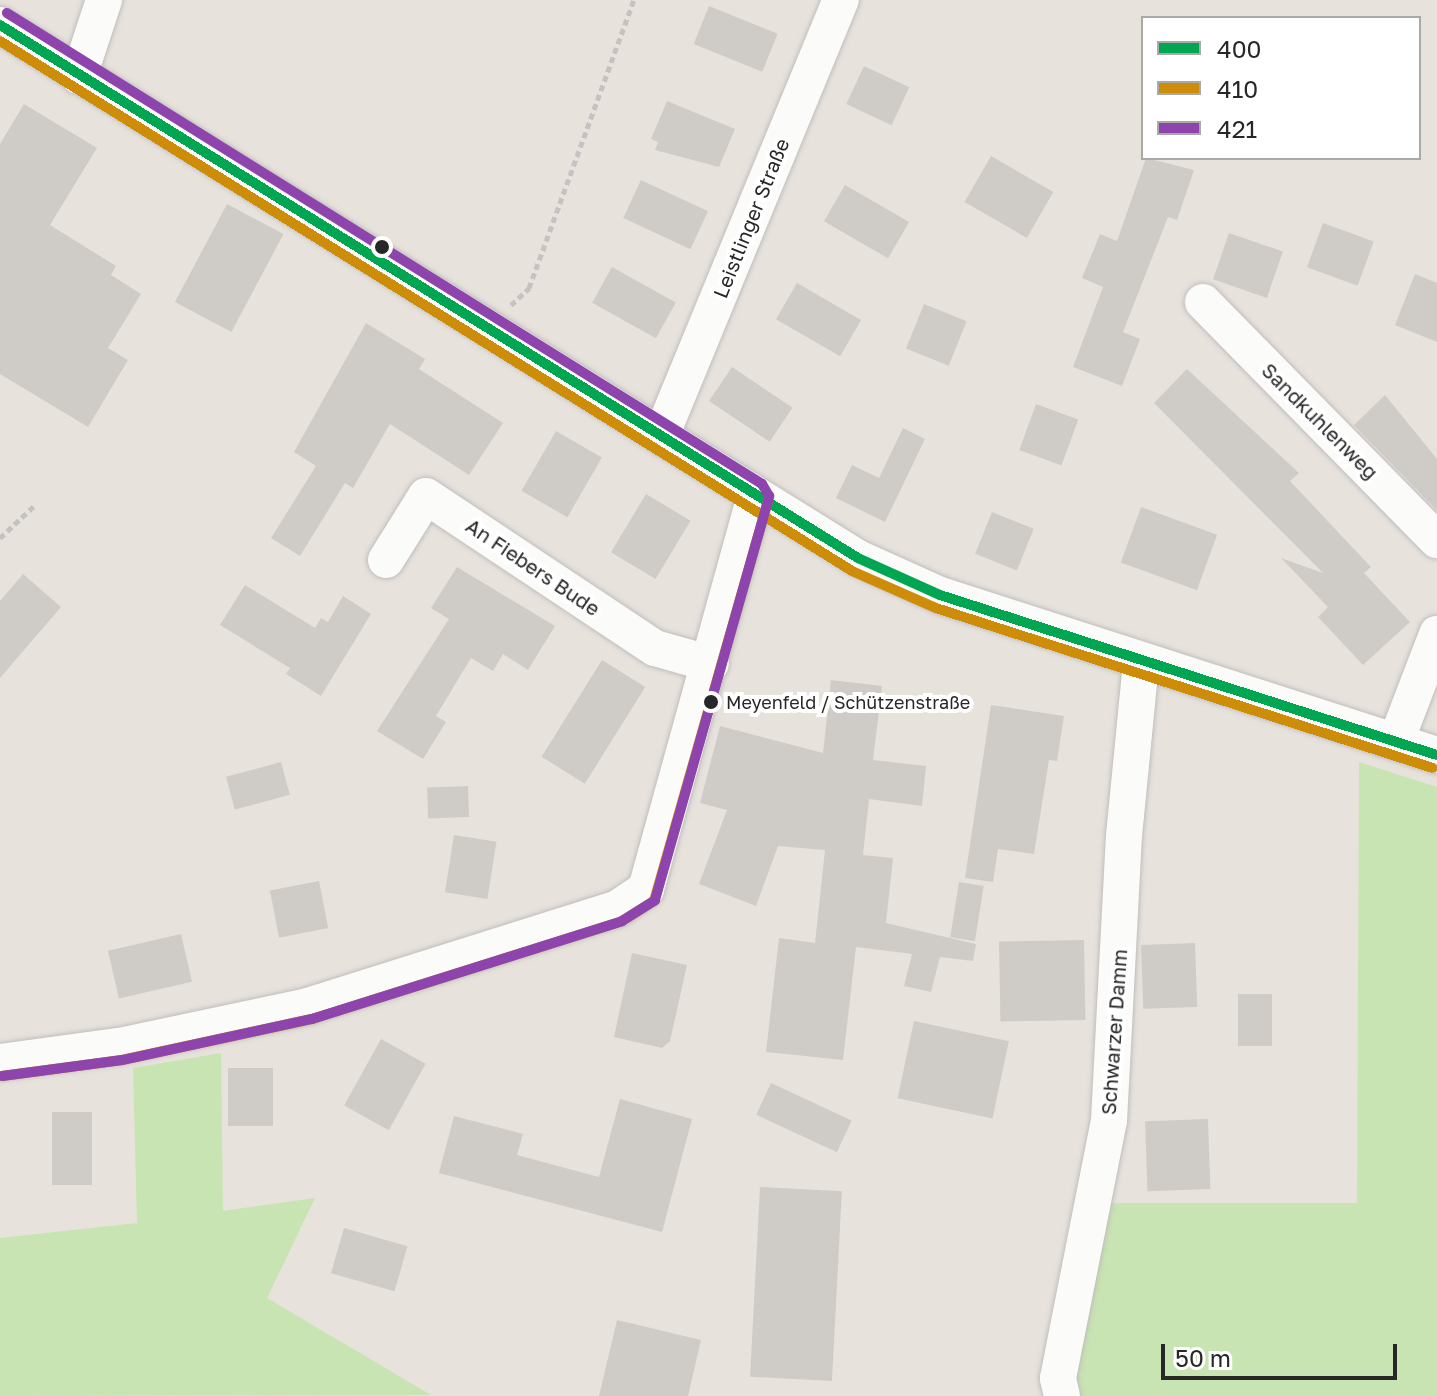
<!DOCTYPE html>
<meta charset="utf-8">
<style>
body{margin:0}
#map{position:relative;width:1437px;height:1396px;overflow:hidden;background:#e7e2dc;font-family:"Golos Text",sans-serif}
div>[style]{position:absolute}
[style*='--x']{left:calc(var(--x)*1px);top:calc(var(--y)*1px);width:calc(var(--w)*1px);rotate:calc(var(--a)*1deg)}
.green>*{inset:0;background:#c8e4b2}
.building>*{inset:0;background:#cfccc8;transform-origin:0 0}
.path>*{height:5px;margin-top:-2.5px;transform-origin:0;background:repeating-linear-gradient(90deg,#c4c3c2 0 6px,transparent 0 10px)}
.roads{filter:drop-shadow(0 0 2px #c0bebe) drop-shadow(0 0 2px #c0bebe)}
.minor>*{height:36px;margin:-18px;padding:0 18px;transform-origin:18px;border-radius:18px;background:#fbfbfa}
.bus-1>*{height:10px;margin:-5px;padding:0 5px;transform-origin:5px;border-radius:5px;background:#00a651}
.bus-2>*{height:10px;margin:-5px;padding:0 5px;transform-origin:5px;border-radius:5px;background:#cd8d08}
.bus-3>*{height:10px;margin:-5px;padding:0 5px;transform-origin:5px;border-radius:5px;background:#8e44ad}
.dots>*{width:22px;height:22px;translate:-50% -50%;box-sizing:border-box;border:4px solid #fff;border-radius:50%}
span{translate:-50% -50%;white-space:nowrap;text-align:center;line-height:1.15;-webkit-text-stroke:8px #fff;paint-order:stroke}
.bus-label{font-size:18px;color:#272727}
.left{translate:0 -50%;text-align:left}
.street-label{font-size:20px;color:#272727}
.legend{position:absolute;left:1141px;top:16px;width:280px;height:144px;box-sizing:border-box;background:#fff;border:2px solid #a9a9a9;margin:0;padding:10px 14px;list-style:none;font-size:24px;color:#272727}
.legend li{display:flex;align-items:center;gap:16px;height:40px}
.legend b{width:40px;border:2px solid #a9a9a9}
.scale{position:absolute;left:1161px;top:1344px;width:236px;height:36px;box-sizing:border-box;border:4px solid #272727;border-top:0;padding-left:10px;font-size:24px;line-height:28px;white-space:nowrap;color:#272727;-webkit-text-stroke:6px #fff;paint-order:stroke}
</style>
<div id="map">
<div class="green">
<div style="clip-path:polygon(1359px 762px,1437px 787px,1437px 1396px,1070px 1396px,1109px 1203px,1357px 1203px)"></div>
<div style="clip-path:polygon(221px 1053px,223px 1211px,315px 1198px,267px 1298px,431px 1395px,0 1396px,0 1238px,137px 1223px,133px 1068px)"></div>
</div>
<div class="building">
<div style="left:709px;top:6px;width:74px;height:41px;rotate:22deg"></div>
<div style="left:864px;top:66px;width:50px;height:42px;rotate:25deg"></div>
<div style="clip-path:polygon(667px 101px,735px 129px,719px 167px,655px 150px,658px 142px,651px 139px)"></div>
<div style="clip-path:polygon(24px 104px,97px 148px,50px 225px,116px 266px,111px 275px,141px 294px,108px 348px,128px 360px,88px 427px,0 374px,0 144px)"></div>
<div style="left:991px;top:156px;width:72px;height:53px;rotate:30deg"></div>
<div style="clip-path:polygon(1146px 158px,1194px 170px,1177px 220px,1168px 217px,1123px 332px,1140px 339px,1122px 386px,1073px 367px,1103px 287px,1082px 278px,1100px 234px,1117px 241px)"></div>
<div style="left:641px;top:180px;width:74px;height:42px;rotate:25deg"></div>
<div style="left:845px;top:185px;width:74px;height:42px;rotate:30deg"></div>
<div style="left:227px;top:204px;width:64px;height:111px;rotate:28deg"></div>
<div style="left:1323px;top:223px;width:54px;height:47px;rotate:20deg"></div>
<div style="left:1229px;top:233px;width:57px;height:49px;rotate:19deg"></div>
<div style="left:612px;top:267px;width:73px;height:41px;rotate:29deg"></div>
<div style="clip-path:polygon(1415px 274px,1437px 283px,1437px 342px,1395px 325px)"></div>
<div style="left:797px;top:283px;width:74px;height:42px;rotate:30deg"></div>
<div style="left:924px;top:304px;width:46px;height:48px;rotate:22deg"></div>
<div style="clip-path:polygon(366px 323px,425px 359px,419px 369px,503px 423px,469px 475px,390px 424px,353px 488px,345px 483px,300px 556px,271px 538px,316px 466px,294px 452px)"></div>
<div style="left:732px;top:367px;width:73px;height:41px;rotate:34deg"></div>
<div style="clip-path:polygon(1187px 369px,1299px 473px,1290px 481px,1371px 567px,1364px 573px,1410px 622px,1363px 665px,1318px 617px,1328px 607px,1281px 558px,1323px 573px,1154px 403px)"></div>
<div style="clip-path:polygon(1385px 395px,1437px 459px,1437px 510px,1354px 425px)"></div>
<div style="left:1036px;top:404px;width:45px;height:49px;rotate:20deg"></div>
<div style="clip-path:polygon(903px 428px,925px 439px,885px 522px,836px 498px,852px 465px,879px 478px)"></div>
<div style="left:556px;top:431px;width:53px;height:69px;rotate:30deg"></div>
<div style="left:646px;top:494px;width:52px;height:68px;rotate:31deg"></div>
<div style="left:1141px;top:507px;width:81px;height:59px;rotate:20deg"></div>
<div style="left:992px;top:512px;width:45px;height:45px;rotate:22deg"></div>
<div style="clip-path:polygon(457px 567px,555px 626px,528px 670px,503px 654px,493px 671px,471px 658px,436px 716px,446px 722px,423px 759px,377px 731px,449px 619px,431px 608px)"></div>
<div style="clip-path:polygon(23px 574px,61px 607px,0 678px,0 601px)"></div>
<div style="clip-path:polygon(245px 585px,315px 628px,321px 618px,328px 622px,343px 596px,371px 614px,321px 696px,286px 674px,290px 668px,220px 625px)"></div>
<div style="left:602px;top:660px;width:51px;height:114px;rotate:32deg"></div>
<div style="clip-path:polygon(831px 680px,882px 686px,873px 760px,926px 766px,922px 806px,869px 799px,863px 855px,893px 858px,886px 923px,976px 944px,973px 961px,940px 957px,931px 992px,904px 986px,912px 954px,856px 947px,843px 1060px,766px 1052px,779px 938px,815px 943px,825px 850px,778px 846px,756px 906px,699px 884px,727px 810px,700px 803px,720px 726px,823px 753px)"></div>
<div style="clip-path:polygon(991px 705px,1064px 716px,1057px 761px,1049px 760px,1034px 854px,998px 849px,993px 882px,965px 878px)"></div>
<div style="left:281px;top:762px;width:34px;height:57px;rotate:75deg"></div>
<div style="left:468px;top:786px;width:31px;height:41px;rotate:88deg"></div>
<div style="left:454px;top:835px;width:43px;height:58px;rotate:9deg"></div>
<div style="left:319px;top:881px;width:48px;height:50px;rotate:79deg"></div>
<div style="left:959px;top:882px;width:25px;height:56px;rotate:9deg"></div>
<div style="left:181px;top:934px;width:49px;height:75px;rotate:77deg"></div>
<div style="left:1084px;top:940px;width:80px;height:85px;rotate:89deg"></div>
<div style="left:1195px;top:943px;width:64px;height:54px;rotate:88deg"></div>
<div style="clip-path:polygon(632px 953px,687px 965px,670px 1041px,662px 1048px,614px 1037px)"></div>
<div style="left:1238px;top:994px;width:34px;height:52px"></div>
<div style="left:914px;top:1021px;width:97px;height:79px;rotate:12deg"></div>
<div style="left:381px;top:1039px;width:51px;height:76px;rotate:29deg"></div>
<div style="left:228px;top:1068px;width:45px;height:58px"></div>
<div style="left:771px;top:1083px;width:89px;height:35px;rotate:25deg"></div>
<div style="clip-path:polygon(620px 1099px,692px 1119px,662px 1232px,439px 1173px,454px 1116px,523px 1134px,517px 1155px,599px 1177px)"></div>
<div style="left:52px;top:1112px;width:40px;height:73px"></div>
<div style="left:1208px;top:1119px;width:70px;height:63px;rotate:88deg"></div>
<div style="left:760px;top:1187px;width:82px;height:190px;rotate:3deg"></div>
<div style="left:344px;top:1228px;width:66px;height:47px;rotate:16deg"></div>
<div style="clip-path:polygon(617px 1320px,701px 1340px,688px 1396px,599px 1396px)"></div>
</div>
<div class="path">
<div style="--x:511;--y:305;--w:25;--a:-43"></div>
<div style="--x:529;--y:288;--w:307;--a:-70"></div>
<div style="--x:0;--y:538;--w:50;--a:-43.4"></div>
</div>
<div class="roads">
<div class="minor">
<div style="--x:0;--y:25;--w:1010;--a:31.85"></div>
<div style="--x:858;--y:558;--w:90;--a:24.3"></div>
<div style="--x:940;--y:595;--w:522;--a:17.85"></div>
<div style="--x:79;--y:76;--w:80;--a:-71.8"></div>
<div style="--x:1203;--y:302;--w:334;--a:45.5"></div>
<div style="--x:661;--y:436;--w:472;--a:-67.6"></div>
<div style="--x:386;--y:560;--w:75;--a:-58"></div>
<div style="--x:426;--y:496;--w:275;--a:33.6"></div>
<div style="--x:655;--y:648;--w:58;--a:15.9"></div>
<div style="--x:1396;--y:741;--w:115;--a:-69"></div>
<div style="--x:0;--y:1062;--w:120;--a:-7.7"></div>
<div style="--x:119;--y:1046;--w:193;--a:-11.9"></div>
<div style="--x:308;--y:1006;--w:325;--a:-17.5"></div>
<div style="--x:618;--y:908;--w:34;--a:-34"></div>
<div style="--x:646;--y:889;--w:408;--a:-74.5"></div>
<div style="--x:1062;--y:1396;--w:18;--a:-103"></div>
<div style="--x:1058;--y:1378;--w:262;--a:-78.8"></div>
<div style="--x:1109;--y:1121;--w:285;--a:-87"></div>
<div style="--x:1124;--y:836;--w:174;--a:-84.4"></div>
</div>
</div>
<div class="bus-1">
<div style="--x:0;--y:25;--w:1010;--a:31.85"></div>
<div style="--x:858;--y:558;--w:90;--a:24.3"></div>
<div style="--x:940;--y:595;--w:522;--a:17.85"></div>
</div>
<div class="bus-2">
<div style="--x:0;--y:41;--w:1003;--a:31.88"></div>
<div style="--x:852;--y:571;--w:92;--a:23.8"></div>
<div style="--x:936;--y:608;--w:522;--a:17.85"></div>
<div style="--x:2;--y:1076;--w:121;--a:-7.6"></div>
<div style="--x:122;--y:1060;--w:194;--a:-12.2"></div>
<div style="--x:312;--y:1019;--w:325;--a:-17.5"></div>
<div style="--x:622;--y:921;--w:38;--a:-32"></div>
<div style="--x:654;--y:901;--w:417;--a:-74.1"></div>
</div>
<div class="bus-3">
<div style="--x:2;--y:1076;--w:121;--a:-7.6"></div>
<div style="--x:122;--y:1060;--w:194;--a:-12.2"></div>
<div style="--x:312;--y:1019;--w:325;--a:-17.5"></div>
<div style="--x:622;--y:921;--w:39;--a:-32"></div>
<div style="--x:655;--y:900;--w:420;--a:-74.2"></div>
<div style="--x:769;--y:496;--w:14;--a:-120"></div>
<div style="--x:762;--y:484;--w:890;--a:-148.04"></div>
</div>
<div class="dots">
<div style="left:382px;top:247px;background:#272727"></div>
<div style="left:711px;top:702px;background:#272727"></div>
</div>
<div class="bus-label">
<span class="left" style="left:726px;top:702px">Meyenfeld / Schützenstraße</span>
</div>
<div class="street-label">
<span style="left:751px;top:218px;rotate:-68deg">Leistlinger Straße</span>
<span style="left:1320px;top:421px;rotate:45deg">Sandkuhlenweg</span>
<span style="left:533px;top:567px;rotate:34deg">An Fiebers Bude</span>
<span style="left:1114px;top:1032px;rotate:-86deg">Schwarzer Damm</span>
</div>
<ul class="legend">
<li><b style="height:10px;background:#00a651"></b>400</li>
<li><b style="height:10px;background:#cd8d08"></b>410</li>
<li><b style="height:10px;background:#8e44ad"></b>421</li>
</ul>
<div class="scale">50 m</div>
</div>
